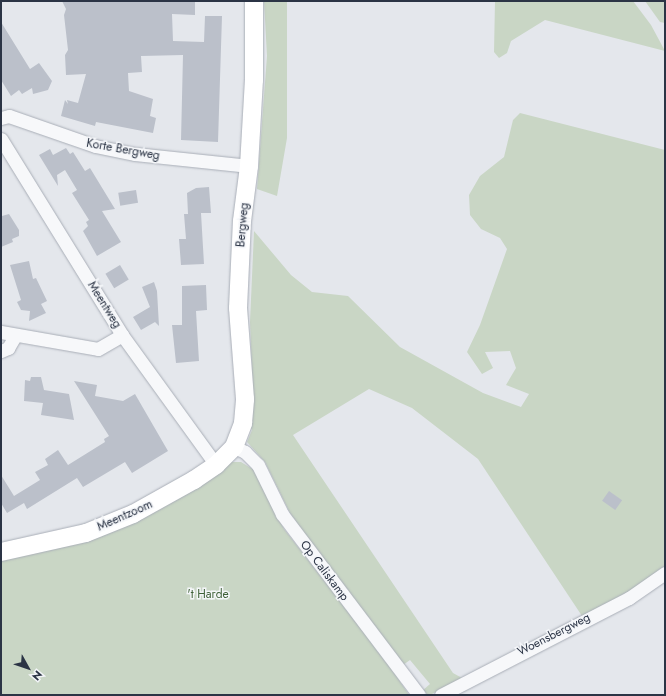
<!DOCTYPE html>
<style>
body{margin:0}
#map{position:relative;width:666px;height:696px;overflow:hidden;background:#e4e7ec;font-family:Jost,sans-serif}
div>[style]{position:absolute}
[style*='--x']{left:calc(var(--x)*1px);top:calc(var(--y)*1px);width:calc(var(--w)*1px);rotate:calc(var(--a)*1deg)}
.green>*{inset:0;background:#c9d6c5}
.building>*{inset:0;background:#bbc0ca;transform-origin:0 0}
.roads{filter:drop-shadow(0 0 1px #a9aeb7) drop-shadow(0 0 1px #a9aeb7)}
.street>*{height:13px;margin:-6.5px;padding:0 6.5px;transform-origin:6.5px;border-radius:6.5px;background:#f7f8fa}
.secondary>*{height:18px;margin:-9px;padding:0 9px;transform-origin:9px;border-radius:9px;background:#fff}
span{translate:-50% -50%;white-space:nowrap;text-align:center;line-height:1.15;-webkit-text-stroke:3px #f4f6f9;paint-order:stroke}
.street-label{font-size:12px;color:#2b3445}
.park-label{font-size:12px;color:#3f6138}
.frame{position:absolute;inset:0;border:2px solid #2b3445;pointer-events:none}
.north{position:absolute;left:8px;top:648px;width:40px;height:40px;-webkit-text-stroke:3px #f4f6f9;paint-order:stroke;rotate:130deg;font-size:11px;font-weight:700;line-height:16px;text-align:center;color:#2b3445}
.north::after{content:'';display:block;margin:auto;width:14px;height:18px;background:#2b3445;clip-path:polygon(50% 0,100% 100%,50% 72%,0 100%)}
</style>
<div id="map">
<div class="green">
<div style="clip-path:polygon(264px 1px,287px 1px,287px 138px,277px 196px,257px 189px,267px 56px)"></div>
<div style="clip-path:polygon(495px 1px,633px 1px,651px 25px,665px 51px,545px 20px,511px 41px,507px 53px,499px 58px,494px 52px)"></div>
<div style="clip-path:polygon(645px 1px,665px 1px,665px 23px,660px 22px)"></div>
<div style="clip-path:polygon(520px 113px,665px 150px,665px 577px,584px 619px,478px 459px,412px 408px,369px 389px,293px 435px,453px 673px,462px 678px,432px 694px,427px 694px,422px 691px,430px 684px,410px 660px,403px 665px,334px 577px,290px 513px,265px 462px,247px 442px,252px 430px,249px 425px,253px 395px,250px 322px,254px 231px,291px 275px,312px 292px,348px 296px,400px 347px,483px 393px,521px 407px,529px 394px,506px 385px,516px 368px,510px 351px,485px 352px,493px 368px,482px 374px,467px 352px,480px 325px,507px 249px,500px 238px,481px 229px,470px 215px,469px 195px,480px 176px,504px 157px,513px 120px)"></div>
<div style="clip-path:polygon(229px 462px,241px 462px,254px 470px,284px 529px,387px 662px,409px 695px,1px 695px,1px 555px,52px 546px)"></div>
</div>
<div class="building">
<div style="clip-path:polygon(62px 1px,195px 1px,195px 15px,172px 14px,173px 41px,204px 42px,205px 16px,222px 16px,218px 142px,181px 140px,183px 55px,141px 56px,142px 72px,128px 73px,129px 91px,153px 99px,150px 116px,156px 118px,153px 133px,96px 122px,95px 126px,61px 116px,65px 100px,68px 104px,67px 100px,78px 103px,86px 74px,66px 75px,65px 55px,68px 50px,64px 15px,66px 9px)"></div>
<div style="clip-path:polygon(1px 22px,30px 69px,39px 63px,52px 81px,48px 90px,33px 94px,32px 88px,22px 94px,19px 90px,11px 96px,1px 80px)"></div>
<div style="clip-path:polygon(66px 148px,70px 154px,73px 152px,85px 171px,90px 168px,115px 209px,102px 211px,121px 242px,97px 256px,83px 231px,88px 226px,86px 222px,89px 220px,72px 193px,77px 190px,65px 170px,57px 175px,58px 186px,39px 155px,50px 149px,53px 155px)"></div>
<div style="clip-path:polygon(209px 187px,211px 213px,201px 213px,204px 264px,181px 265px,179px 239px,186px 239px,184px 214px,188px 214px,187px 193px,196px 188px)"></div>
<div style="left:136px;top:190px;width:13px;height:18px;rotate:81deg"></div>
<div style="clip-path:polygon(1px 213px,2px 216px,9px 214px,19px 230px,19px 236px,12px 239px,13px 242px,1px 247px)"></div>
<div style="clip-path:polygon(29px 261px,33px 279px,36px 278px,47px 301px,41px 304px,46px 313px,29px 321px,30px 311px,21px 310px,17px 302px,21px 300px,10px 265px)"></div>
<div style="left:120px;top:265px;width:17px;height:17px;rotate:59deg"></div>
<div style="clip-path:polygon(154px 282px,157px 291px,159px 326px,155px 322px,141px 330px,133px 317px,150px 307px,142px 287px)"></div>
<div style="clip-path:polygon(206px 285px,207px 310px,196px 311px,199px 361px,176px 363px,172px 325px,182px 325px,182px 286px)"></div>
<div style="clip-path:polygon(31px 377px,41px 377px,44px 390px,69px 394px,74px 420px,41px 415px,43px 403px,24px 401px,25px 380px,30px 381px)"></div>
<div style="clip-path:polygon(74px 381px,97px 385px,95px 396px,123px 401px,135px 394px,168px 451px,132px 473px,125px 462px,83px 487px,77px 478px,27px 509px,24px 503px,7px 513px,1px 503px,1px 475px,14px 496px,40px 480px,35px 472px,48px 465px,45px 459px,58px 450px,68px 465px,105px 442px,104px 439px,109px 436px)"></div>
<div style="left:609px;top:491px;width:16px;height:12px;rotate:35deg"></div>
</div>
<div class="roads">
<div class="street">
<div style="--x:1;--y:118;--w:8;--a:-14"></div>
<div style="--x:9;--y:116;--w:91;--a:19.2"></div>
<div style="--x:95;--y:146;--w:41;--a:11.3"></div>
<div style="--x:135;--y:154;--w:115;--a:6"></div>
<div style="--x:1;--y:139;--w:230;--a:58.3"></div>
<div style="--x:122;--y:335;--w:160;--a:54.1"></div>
<div style="--x:1;--y:332;--w:98;--a:9.9"></div>
<div style="--x:98;--y:349;--w:28;--a:-30"></div>
<div style="--x:1;--y:351;--w:8;--a:-23"></div>
<div style="--x:8;--y:348;--w:14;--a:-60"></div>
<div style="--x:234;--y:447;--w:12;--a:24"></div>
<div style="--x:245;--y:452;--w:18;--a:45"></div>
<div style="--x:258;--y:465;--w:55;--a:63.9"></div>
<div style="--x:282;--y:514;--w:227;--a:52.9"></div>
<div style="--x:441;--y:695;--w:212;--a:-27.3"></div>
<div style="--x:629;--y:598;--w:44;--a:-34.8"></div>
</div>
<div class="secondary">
<div style="--x:1;--y:552;--w:87;--a:-12.6"></div>
<div style="--x:86;--y:533;--w:51;--a:-22"></div>
<div style="--x:133;--y:514;--w:70;--a:-29.1"></div>
<div style="--x:194;--y:480;--w:27;--a:-34"></div>
<div style="--x:216;--y:465;--w:25;--a:-45"></div>
<div style="--x:234;--y:447;--w:26;--a:-69"></div>
<div style="--x:243;--y:423;--w:24;--a:-85"></div>
<div style="--x:245;--y:399;--w:91;--a:-94.4"></div>
<div style="--x:238;--y:308;--w:87;--a:-87.4"></div>
<div style="--x:242;--y:221;--w:55;--a:-82.7"></div>
<div style="--x:249;--y:166;--w:86;--a:-86.7"></div>
<div style="--x:254;--y:80;--w:79;--a:-90"></div>
</div>
</div>
<div class="street-label">
<span style="left:123px;top:150px;rotate:10deg">Korte Bergweg</span>
<span style="left:243px;top:225px;rotate:-85deg">Bergweg</span>
<span style="left:104px;top:305px;rotate:58deg">Meentweg</span>
<span style="left:125px;top:516px;rotate:-24deg">Meentzoom</span>
<span style="left:324px;top:571px;rotate:53deg">Op Caliskamp</span>
<span style="left:554px;top:635px;rotate:-27deg">Woensbergweg</span>
</div>
<div class="park-label">
<span style="left:208px;top:595px">'t Harde</span>
</div>
<div class="frame"></div>
<div class="north">N</div>
</div>
